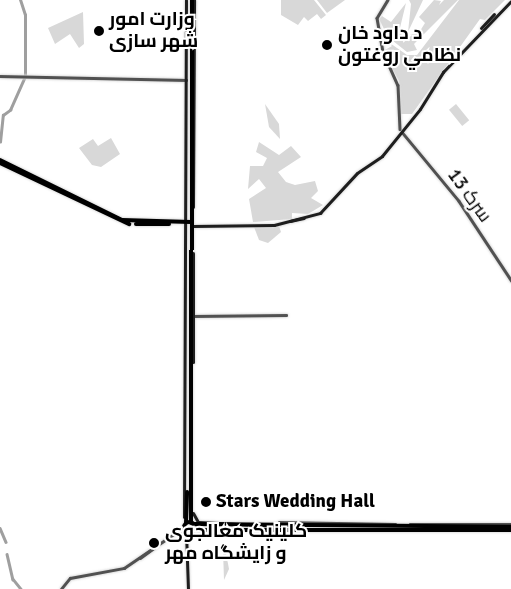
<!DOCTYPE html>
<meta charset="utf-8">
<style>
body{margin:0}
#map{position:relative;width:511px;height:589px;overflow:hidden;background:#fff;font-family:Signika,Cairo,sans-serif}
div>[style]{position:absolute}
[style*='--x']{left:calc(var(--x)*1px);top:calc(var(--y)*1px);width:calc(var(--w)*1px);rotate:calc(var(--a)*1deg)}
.green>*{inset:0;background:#d8d8d8;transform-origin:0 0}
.canal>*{height:2.5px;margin:-1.25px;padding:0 1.25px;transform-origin:1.25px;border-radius:1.25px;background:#9f9f9f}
.roads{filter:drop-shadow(0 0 1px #dbdbdb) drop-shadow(0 0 1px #dbdbdb)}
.tertiary>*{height:2.5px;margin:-1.25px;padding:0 1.25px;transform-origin:1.25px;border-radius:1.25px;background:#515151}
.secondary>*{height:3px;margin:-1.5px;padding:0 1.5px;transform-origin:1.5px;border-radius:1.5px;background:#1e1e1e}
.primary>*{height:4px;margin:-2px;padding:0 2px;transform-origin:2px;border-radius:2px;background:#000}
.primary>.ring{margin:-2px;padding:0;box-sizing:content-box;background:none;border:4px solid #000;border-radius:50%}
.dots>*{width:14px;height:14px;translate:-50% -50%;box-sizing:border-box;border:2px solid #fff;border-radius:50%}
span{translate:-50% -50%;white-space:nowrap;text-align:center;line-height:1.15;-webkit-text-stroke:4px #fff;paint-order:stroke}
.poi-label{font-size:19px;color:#000;font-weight:700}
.left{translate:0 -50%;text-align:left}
.street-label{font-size:19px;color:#000}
</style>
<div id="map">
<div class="green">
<div style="clip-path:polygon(281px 0,314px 0,326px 15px,321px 19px,317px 14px,308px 21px,304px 17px,298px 25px,281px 15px)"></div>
<div style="clip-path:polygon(317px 0,345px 0,327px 13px)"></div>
<div style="clip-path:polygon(409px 0,423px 0,408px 32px,411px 4px)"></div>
<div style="clip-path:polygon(434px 0,441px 1px,439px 5px,444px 0,458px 0,414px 44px,417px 50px,407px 52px,388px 37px,379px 19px,382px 16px,391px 22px,406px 3px,399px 32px,409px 42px,405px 37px,420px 31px,425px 23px,419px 17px)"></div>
<div style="clip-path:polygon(459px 0,505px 0,485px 20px,480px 19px,412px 114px,401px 114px,399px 81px,387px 59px,385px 50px,392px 46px,387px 41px,407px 55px,417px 55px)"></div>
<div style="clip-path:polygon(83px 12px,84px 44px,79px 48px,70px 34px,55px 44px,48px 28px)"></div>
<div style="clip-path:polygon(265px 104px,279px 124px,280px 139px,269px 127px)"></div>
<div style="left:456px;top:104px;width:21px;height:9px;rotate:51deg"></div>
<div style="clip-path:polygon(111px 138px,120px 154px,101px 167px,92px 165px,79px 148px,93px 139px,98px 146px)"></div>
<div style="clip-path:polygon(259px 142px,279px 155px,291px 146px,301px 157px,278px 172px,286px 182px,295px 185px,315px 181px,318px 191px,311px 198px,323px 205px,308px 214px,292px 213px,292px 219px,253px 222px,249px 199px,266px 188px,259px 179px,248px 189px,250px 166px,263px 166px,267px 158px,256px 152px)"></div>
<div style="clip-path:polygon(279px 226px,281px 232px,268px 243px,259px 240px,254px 227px)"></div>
<div style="clip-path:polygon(224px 543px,229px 569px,224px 580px,223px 550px)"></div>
</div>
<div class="canal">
<div style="--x:0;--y:142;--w:27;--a:-84"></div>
<div style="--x:3;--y:115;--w:9;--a:-36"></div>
<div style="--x:10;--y:110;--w:37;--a:-66"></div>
<div style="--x:25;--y:76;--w:61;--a:-90"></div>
<div style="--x:25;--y:15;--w:16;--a:-108"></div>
<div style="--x:0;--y:528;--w:15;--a:67"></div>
<div style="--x:7;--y:554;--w:26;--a:77"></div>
<div style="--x:13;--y:579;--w:13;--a:51"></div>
</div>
<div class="roads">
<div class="tertiary">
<div style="--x:388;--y:0;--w:21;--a:121"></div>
<div style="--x:377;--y:18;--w:35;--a:80"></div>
<div style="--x:383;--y:52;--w:36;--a:66"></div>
<div style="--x:398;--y:85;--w:44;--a:87.4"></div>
<div style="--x:0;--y:76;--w:186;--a:1.2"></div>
<div style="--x:402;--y:132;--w:89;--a:50.4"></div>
<div style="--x:459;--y:201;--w:95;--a:56.6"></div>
<div style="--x:194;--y:316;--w:92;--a:-0.6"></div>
<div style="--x:279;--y:522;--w:116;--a:1"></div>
<div style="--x:410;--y:524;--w:101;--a:0"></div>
<div style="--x:174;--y:533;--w:10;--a:-17"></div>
<div style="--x:140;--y:558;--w:19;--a:-36"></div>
<div style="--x:61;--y:589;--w:14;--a:-51"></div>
<div style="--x:70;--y:578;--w:55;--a:-10.5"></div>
<div style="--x:124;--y:568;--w:73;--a:-34.3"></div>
</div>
<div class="secondary">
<div style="--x:481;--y:28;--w:19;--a:-47"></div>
<div style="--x:193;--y:207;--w:207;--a:-89.7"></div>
<div style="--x:290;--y:221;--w:14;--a:-12"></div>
<div style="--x:193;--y:226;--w:81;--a:-0.7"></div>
<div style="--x:274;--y:225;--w:48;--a:-14.6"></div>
<div style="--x:320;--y:213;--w:54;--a:-47.2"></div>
<div style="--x:357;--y:173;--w:30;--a:-34"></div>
<div style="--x:382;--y:156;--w:60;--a:-51"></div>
<div style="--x:420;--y:109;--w:44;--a:-58.1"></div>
<div style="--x:443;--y:72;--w:98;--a:-46.2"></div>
<div style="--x:193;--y:362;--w:109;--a:-90"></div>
<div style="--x:193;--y:513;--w:10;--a:61"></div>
<div style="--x:198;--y:522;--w:81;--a:2.8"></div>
<div style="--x:184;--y:517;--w:517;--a:-89.78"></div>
<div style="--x:186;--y:532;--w:57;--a:88"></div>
</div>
<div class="primary">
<div style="--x:0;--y:160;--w:136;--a:26.2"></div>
<div style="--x:122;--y:220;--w:69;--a:1.7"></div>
<div style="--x:0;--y:163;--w:143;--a:25.3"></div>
<div style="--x:136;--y:224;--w:33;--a:0"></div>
<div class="ring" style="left:183.5px;top:521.5px;width:7px;height:7px"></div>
<div style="--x:186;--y:523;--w:31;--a:-88"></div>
<div style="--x:191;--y:523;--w:523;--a:-89.89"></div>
<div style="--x:193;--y:524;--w:318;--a:0.5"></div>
<div style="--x:194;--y:530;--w:317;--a:0"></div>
</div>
</div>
<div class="dots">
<div style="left:99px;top:31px;background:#000"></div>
<div style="left:327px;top:45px;background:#000"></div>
<div style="left:206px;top:502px;background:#000"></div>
<div style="left:154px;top:543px;background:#000"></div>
</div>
<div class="poi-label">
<span class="left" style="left:109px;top:31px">وزارت امور<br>شهر سازی</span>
<span class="left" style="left:338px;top:45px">د داود خان<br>نظامي روغتون</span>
<span class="left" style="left:216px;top:502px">Stars Wedding Hall</span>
<span class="left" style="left:165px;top:543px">کلینیک معالجوی<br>و زایشگاه مهر</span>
</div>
<div class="street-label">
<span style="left:469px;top:196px;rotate:54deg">سرک 13</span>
</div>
</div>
